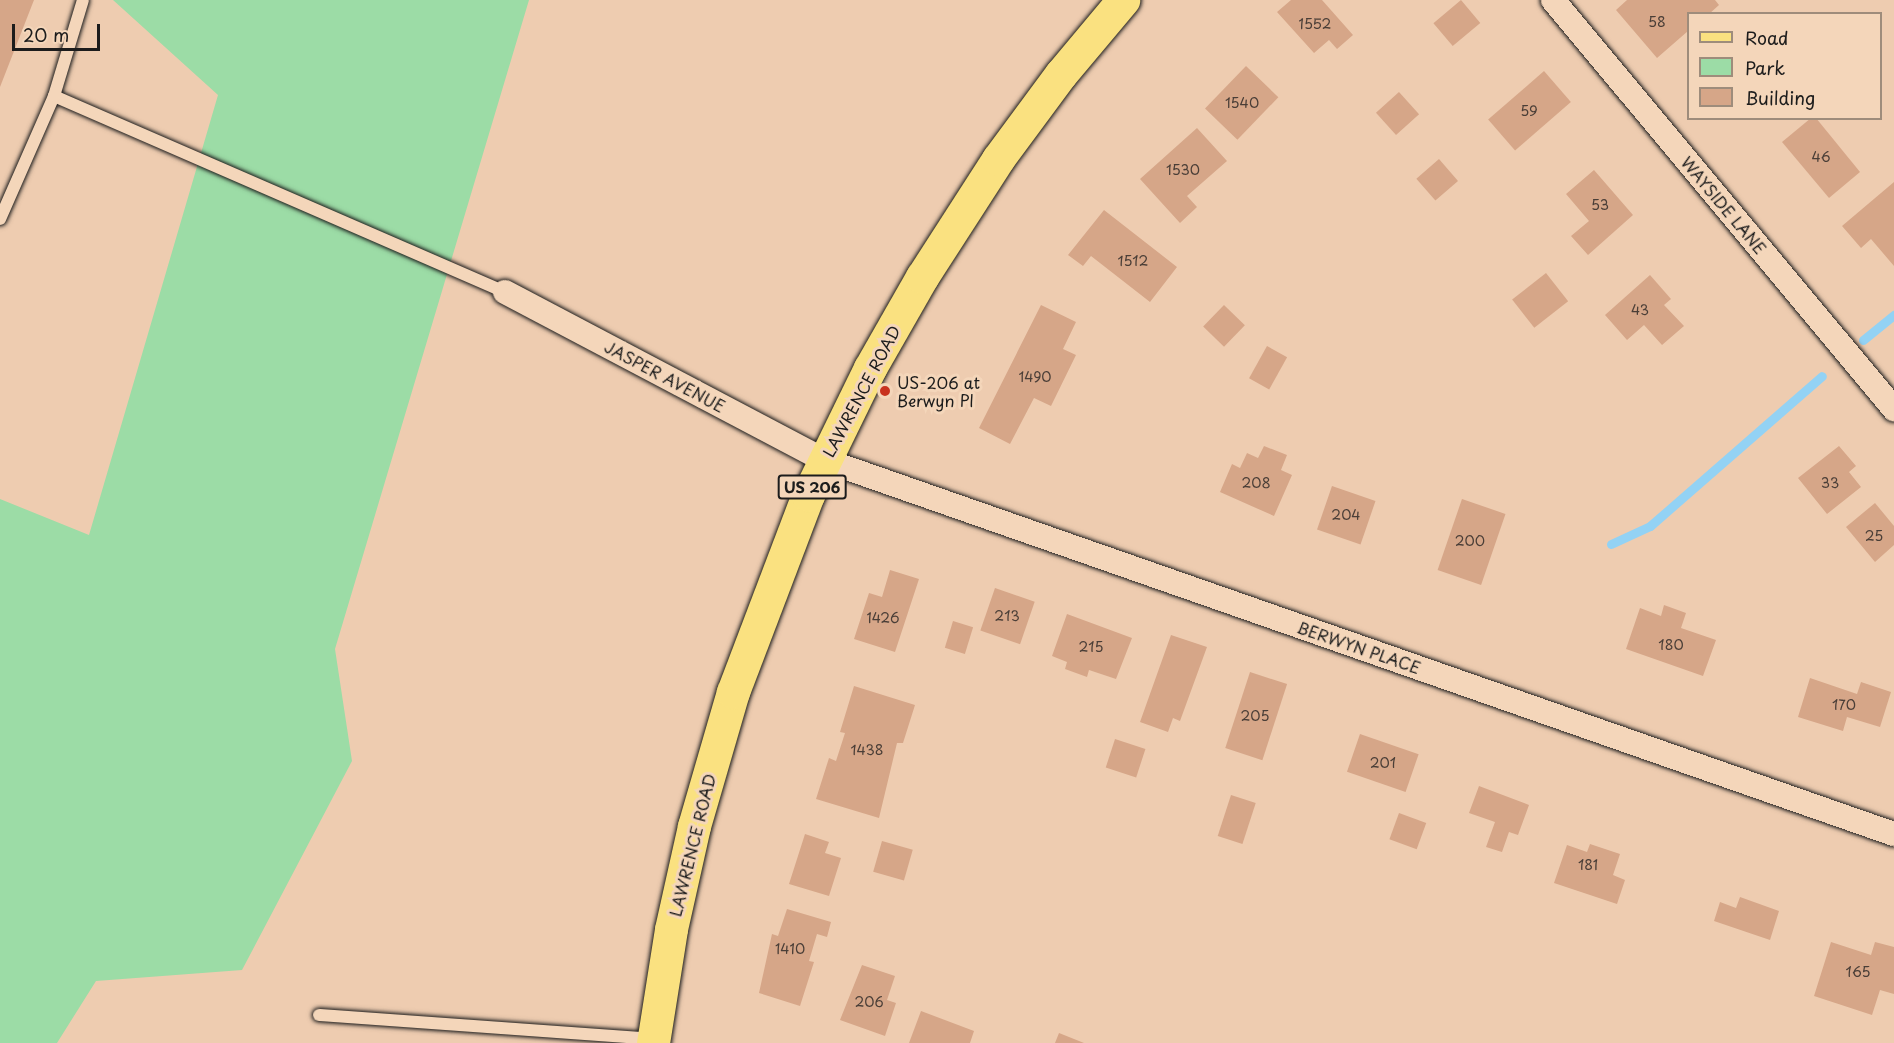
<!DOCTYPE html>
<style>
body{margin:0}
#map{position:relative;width:1894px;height:1043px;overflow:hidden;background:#eeccb0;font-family:"Playpen Sans",sans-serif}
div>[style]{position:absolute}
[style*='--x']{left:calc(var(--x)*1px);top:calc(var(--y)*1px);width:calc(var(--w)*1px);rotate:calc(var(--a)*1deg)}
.green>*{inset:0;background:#9cdca6}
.stream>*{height:9px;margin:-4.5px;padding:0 4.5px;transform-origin:4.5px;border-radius:4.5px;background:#93d2f4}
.building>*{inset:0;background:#d6a688;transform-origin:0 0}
.roads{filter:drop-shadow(0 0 2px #1c1c1c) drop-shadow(0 0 2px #1c1c1c)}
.service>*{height:12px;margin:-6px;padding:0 6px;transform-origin:6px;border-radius:6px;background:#f4d6ba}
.minor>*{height:24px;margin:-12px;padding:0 12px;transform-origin:12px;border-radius:12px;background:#f4d6ba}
.primary>*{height:33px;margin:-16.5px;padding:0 16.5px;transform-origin:16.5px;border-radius:16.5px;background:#fae180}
.dots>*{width:16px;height:16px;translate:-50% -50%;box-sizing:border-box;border:3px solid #f4d6ba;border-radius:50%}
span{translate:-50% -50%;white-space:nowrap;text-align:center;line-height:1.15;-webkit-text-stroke:6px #f4d6ba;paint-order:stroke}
.number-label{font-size:14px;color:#4a3e37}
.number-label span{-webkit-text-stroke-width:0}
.shield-label span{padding:2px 4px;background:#f4d6ba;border:2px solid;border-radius:4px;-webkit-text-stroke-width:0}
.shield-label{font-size:15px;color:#1c1c1c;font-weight:700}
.street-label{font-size:16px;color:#1c1c1c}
.poi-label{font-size:16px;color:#1c1c1c}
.left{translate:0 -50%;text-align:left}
.legend{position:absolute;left:1687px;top:12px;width:195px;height:108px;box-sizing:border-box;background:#f4d6ba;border:2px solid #9e8c7b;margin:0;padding:8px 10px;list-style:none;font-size:18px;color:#1c1c1c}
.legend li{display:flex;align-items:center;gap:12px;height:30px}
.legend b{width:30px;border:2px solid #9e8c7b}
.scale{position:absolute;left:12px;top:24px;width:88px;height:27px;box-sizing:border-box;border:3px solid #1c1c1c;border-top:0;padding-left:8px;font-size:18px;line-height:21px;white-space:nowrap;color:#1c1c1c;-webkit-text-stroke:4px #f4d6ba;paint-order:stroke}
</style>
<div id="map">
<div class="green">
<div style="clip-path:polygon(113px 0,529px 0,335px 649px,352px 761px,242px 970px,96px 981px,57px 1043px,0 1043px,0 499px,89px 535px,218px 95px)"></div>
</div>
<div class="stream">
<div style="--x:1863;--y:340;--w:40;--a:-39"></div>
<div style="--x:1611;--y:544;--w:43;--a:-24.8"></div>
<div style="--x:1650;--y:526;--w:228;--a:-41.1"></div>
</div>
<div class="building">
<div style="clip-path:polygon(0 0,34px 0,0 87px)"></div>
<div style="clip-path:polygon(1291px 0,1322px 0,1353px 35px,1337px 49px,1329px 40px,1314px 53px,1277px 12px)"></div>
<div style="left:1461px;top:0;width:30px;height:36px;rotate:50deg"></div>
<div style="clip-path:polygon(1627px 0,1715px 0,1719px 5px,1709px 14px,1688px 14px,1688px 31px,1657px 58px,1616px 10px)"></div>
<div style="left:1246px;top:66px;width:45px;height:59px;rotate:44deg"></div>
<div style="left:1544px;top:71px;width:41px;height:74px;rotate:49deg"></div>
<div style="left:1399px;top:92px;width:30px;height:31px;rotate:48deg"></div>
<div style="clip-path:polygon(1811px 118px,1816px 118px,1860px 172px,1829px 198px,1782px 142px)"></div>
<div style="clip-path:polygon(1197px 128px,1227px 161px,1187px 196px,1197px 207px,1180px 223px,1140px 179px)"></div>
<div style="left:1439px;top:159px;width:29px;height:30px;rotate:49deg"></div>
<div style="clip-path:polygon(1594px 170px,1633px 215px,1588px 255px,1571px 236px,1589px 221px,1566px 194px)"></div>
<div style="clip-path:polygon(1894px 182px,1894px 266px,1871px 239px,1861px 248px,1842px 226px)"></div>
<div style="clip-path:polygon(1104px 210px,1177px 267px,1150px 302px,1091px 256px,1083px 266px,1068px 255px)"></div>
<div style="left:1546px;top:273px;width:36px;height:43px;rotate:52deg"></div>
<div style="clip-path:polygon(1650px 275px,1671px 299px,1664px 305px,1684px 326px,1662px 345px,1644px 325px,1627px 340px,1605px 315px)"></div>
<div style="clip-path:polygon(1041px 305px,1076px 322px,1063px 349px,1076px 355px,1051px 406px,1034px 398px,1010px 444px,979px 428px)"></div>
<div style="left:1224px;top:305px;width:29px;height:30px;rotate:44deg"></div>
<div style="left:1267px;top:346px;width:23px;height:37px;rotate:29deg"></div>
<div style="clip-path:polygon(1264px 446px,1287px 455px,1281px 470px,1292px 475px,1274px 516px,1220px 492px,1232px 464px,1240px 468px,1247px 453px,1258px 458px)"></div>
<div style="clip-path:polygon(1839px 446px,1856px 466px,1849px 472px,1861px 487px,1827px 514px,1798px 478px)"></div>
<div style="left:1332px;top:486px;width:46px;height:46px;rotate:19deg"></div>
<div style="left:1462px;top:499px;width:46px;height:75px;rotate:19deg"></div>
<div style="clip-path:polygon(1875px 503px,1894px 526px,1894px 545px,1875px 562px,1846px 527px)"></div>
<div style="clip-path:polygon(890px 570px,919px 579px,895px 652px,854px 639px,869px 593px,882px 597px)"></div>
<div style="left:995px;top:588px;width:42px;height:45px;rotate:19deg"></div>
<div style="clip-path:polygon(1664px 605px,1686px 613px,1681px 628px,1716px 640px,1703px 676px,1626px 649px,1640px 608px,1661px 616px)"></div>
<div style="clip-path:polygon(1067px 614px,1132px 638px,1116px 679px,1089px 670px,1087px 677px,1065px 669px,1067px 662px,1052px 656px)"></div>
<div style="left:953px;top:621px;width:21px;height:28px;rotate:17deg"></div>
<div style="clip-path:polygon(1171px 635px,1207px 647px,1180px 721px,1173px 718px,1168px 732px,1140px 722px)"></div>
<div style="left:1250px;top:672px;width:39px;height:80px;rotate:18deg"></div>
<div style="clip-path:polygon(1810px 678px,1857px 694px,1861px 682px,1891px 692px,1880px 727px,1847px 717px,1843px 731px,1798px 717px)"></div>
<div style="clip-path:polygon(854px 686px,915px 705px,903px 743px,897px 743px,879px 818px,816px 799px,829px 758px,836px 761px,845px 733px,840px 732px)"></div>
<div style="left:1360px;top:734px;width:62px;height:40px;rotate:19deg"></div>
<div style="left:1115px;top:739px;width:32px;height:30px;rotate:18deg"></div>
<div style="clip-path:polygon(1479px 786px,1529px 805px,1518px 835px,1509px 832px,1502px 852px,1486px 847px,1495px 822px,1469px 813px)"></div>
<div style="left:1231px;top:795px;width:26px;height:43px;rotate:18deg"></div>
<div style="left:1399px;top:813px;width:29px;height:28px;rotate:20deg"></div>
<div style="clip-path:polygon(805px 834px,829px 842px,825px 853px,841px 858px,829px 896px,789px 884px)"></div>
<div style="left:882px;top:841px;width:32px;height:32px;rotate:16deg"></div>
<div style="clip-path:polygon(1590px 844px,1620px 854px,1613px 875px,1625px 880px,1617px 904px,1554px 883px,1567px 845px,1587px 852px)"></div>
<div style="clip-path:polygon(1740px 897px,1779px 911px,1770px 940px,1714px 921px,1720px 902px,1736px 908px)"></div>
<div style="clip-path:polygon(787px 909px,831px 922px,827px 937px,817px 934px,809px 961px,814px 962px,800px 1006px,759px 993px,772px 934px,778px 936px)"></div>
<div style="clip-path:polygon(1831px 942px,1871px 955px,1875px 942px,1894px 947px,1894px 994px,1880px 990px,1872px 1015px,1814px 996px)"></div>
<div style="clip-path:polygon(862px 965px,895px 976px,887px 1000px,896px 1003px,885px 1036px,840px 1020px)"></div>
<div style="clip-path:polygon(921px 1011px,974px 1031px,970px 1043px,909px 1043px)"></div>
<div style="clip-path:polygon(1059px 1033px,1084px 1043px,1055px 1043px)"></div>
</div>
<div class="roads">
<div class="service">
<div style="--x:54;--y:96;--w:492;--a:23.5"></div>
<div style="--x:0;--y:219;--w:134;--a:-66.3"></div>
<div style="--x:54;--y:96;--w:100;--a:-73.2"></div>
<div style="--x:319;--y:1015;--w:334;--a:4.1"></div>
</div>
<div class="minor">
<div style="--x:1553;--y:0;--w:533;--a:50.18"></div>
<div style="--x:505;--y:292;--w:361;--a:27.8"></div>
<div style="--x:824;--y:460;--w:1133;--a:19.27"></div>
</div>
<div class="primary">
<div style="--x:653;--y:1043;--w:115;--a:-81"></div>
<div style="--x:671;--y:929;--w:106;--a:-77.4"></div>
<div style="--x:694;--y:826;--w:140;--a:-73.8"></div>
<div style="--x:733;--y:692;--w:211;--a:-69.2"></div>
<div style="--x:808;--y:495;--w:141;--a:-64"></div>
<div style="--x:870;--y:368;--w:105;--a:-60.3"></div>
<div style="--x:922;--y:277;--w:140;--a:-57.2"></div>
<div style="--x:998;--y:159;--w:106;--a:-53.5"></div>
<div style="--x:1061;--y:74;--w:97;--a:-50"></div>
</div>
</div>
<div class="dots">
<div style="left:885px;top:391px;background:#c8321e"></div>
</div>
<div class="number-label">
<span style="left:1657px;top:22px">58</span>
<span style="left:1315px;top:24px">1552</span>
<span style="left:1242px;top:103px">1540</span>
<span style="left:1529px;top:111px">59</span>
<span style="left:1821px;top:157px">46</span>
<span style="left:1183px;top:170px">1530</span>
<span style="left:1600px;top:205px">53</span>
<span style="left:1133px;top:261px">1512</span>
<span style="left:1640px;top:310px">43</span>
<span style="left:1035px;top:377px">1490</span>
<span style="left:1256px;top:483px">208</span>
<span style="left:1830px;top:483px">33</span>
<span style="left:1346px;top:515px">204</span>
<span style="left:1874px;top:536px">25</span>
<span style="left:1470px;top:541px">200</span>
<span style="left:1007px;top:616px">213</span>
<span style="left:883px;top:618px">1426</span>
<span style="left:1671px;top:645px">180</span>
<span style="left:1091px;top:647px">215</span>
<span style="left:1844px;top:705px">170</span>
<span style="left:1255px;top:716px">205</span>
<span style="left:867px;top:750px">1438</span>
<span style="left:1383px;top:763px">201</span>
<span style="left:1588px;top:865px">181</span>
<span style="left:790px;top:949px">1410</span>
<span style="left:1858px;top:972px">165</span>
<span style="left:869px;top:1002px">206</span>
</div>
<div class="shield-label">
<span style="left:812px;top:487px">US 206</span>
</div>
<div class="street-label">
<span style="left:1724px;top:205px;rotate:50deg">WAYSIDE LANE</span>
<span style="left:665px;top:376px;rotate:28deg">JASPER AVENUE</span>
<span style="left:861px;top:391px;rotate:-62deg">LAWRENCE ROAD</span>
<span style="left:1359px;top:647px;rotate:19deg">BERWYN PLACE</span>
<span style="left:692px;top:845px;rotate:-76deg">LAWRENCE ROAD</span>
</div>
<div class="poi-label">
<span class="left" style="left:897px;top:391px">US-206 at<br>Berwyn Pl</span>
</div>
<ul class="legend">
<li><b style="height:8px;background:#fae180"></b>Road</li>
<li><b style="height:16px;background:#9cdca6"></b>Park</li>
<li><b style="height:16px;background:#d6a688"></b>Building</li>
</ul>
<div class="scale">20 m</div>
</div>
